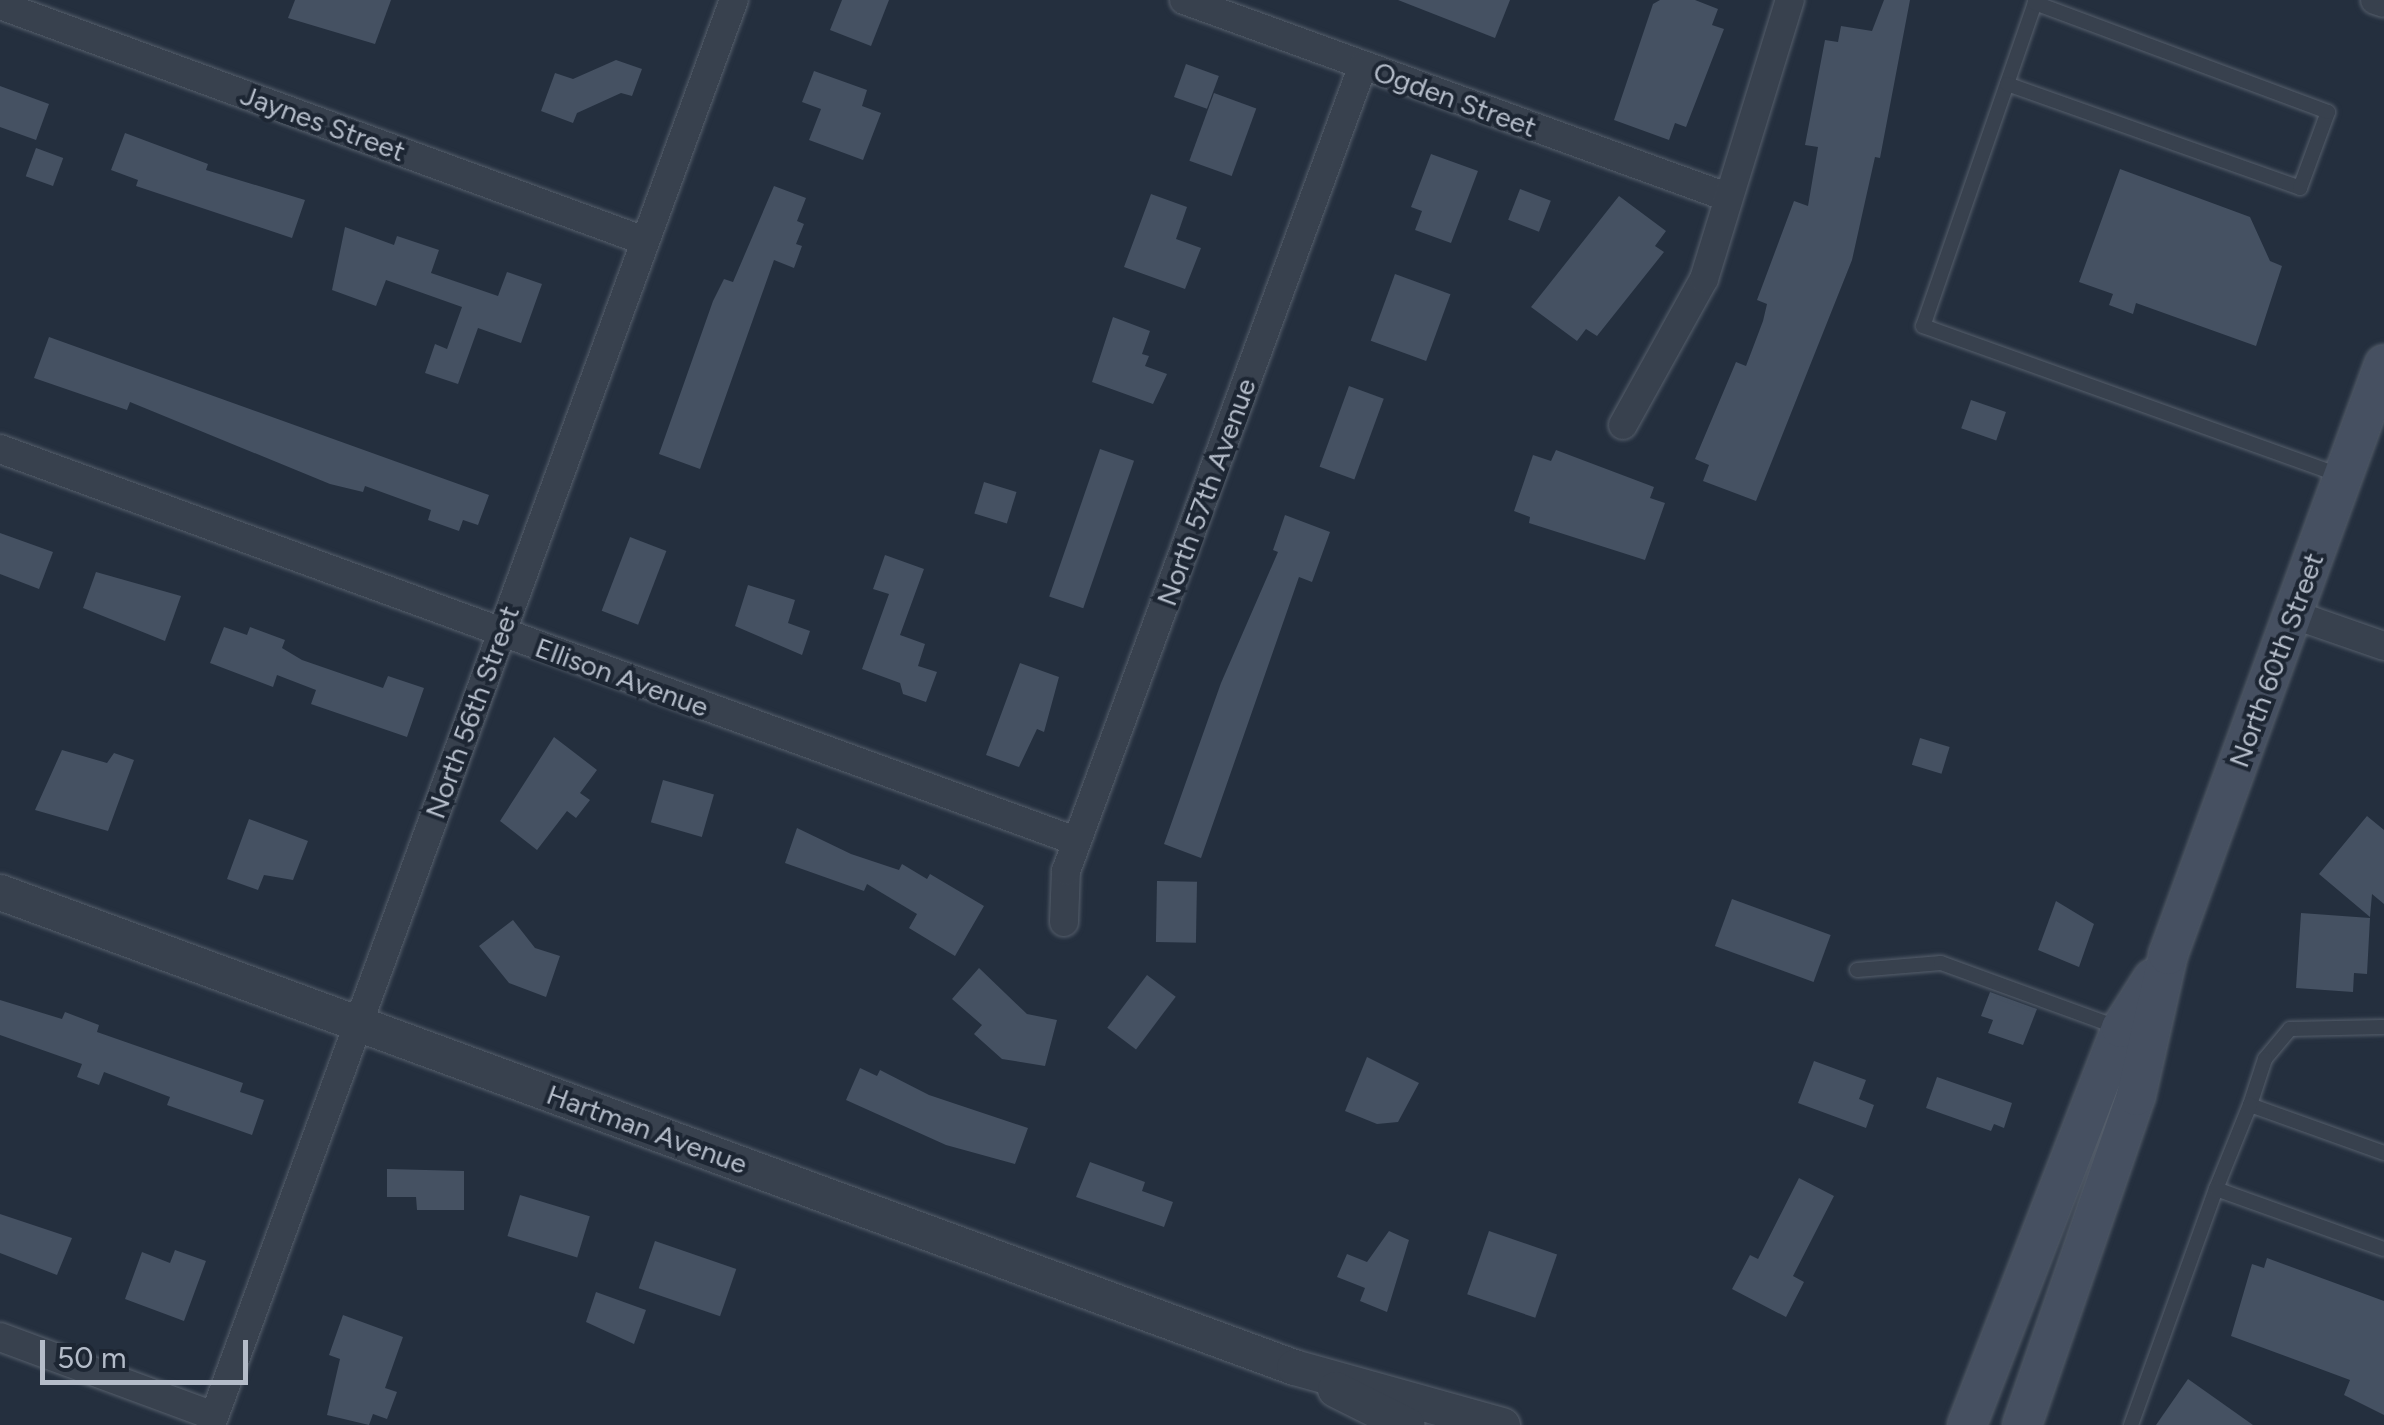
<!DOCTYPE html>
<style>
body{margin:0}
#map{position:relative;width:2384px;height:1425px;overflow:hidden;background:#242f3e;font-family:Figtree,sans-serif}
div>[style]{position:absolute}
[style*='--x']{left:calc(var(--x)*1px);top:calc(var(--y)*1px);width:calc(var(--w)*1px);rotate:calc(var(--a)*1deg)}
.building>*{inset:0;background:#455162;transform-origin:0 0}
.roads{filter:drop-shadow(0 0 2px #565f6c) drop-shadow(0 0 2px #565f6c)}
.service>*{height:14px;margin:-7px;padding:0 7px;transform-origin:7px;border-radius:7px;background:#38414e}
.minor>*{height:28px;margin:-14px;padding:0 14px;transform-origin:14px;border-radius:14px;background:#38414e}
.tertiary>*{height:35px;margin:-17.5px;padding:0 17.5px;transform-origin:17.5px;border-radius:17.5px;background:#38414e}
.secondary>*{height:38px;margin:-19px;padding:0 19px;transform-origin:19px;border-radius:19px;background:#465061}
span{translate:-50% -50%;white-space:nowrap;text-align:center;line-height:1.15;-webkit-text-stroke:8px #1d2633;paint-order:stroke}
.street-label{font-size:28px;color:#b4bcc9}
.scale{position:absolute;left:40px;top:1340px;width:208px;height:45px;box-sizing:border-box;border:5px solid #b4bcc9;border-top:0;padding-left:12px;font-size:30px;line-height:35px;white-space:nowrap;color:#b4bcc9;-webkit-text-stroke:8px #1d2633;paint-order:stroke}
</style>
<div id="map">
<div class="building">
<div style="clip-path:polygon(295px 0,391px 0,375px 44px,288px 18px)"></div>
<div style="clip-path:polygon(842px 0,889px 0,871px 46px,830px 30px)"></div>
<div style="clip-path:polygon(1398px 0,1510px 0,1495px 38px)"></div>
<div style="clip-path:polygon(1660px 0,1695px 0,1718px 9px,1712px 25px,1724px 29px,1686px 127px,1675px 123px,1669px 140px,1614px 120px,1653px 4px)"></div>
<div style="clip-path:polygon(1884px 0,1910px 0,1880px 158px,1875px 157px,1852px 260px,1756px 501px,1703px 481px,1709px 465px,1695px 459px,1736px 362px,1746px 366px,1763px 321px,1767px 304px,1757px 300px,1794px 201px,1808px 206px,1818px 147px,1805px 145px,1825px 40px,1838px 42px,1841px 26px,1872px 31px)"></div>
<div style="clip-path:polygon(616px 60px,642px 69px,632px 96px,621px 93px,577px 113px,573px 123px,541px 111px,555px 73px,573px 79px)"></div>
<div style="left:1186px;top:64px;width:35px;height:35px;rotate:20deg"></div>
<div style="clip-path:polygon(814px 71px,867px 90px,862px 106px,881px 113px,863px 160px,809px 140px,821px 109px,802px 102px)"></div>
<div style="clip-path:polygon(0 86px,49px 104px,36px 140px,0 127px)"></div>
<div style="left:1214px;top:93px;width:45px;height:72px;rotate:20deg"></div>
<div style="clip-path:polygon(125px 133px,208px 164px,206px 170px,305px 200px,292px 238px,136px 186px,138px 180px,111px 170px)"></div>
<div style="left:36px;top:148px;width:29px;height:30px;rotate:20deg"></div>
<div style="clip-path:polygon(1431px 154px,1478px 171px,1451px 243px,1415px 230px,1422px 211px,1411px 207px)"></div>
<div style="clip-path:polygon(2120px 169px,2250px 217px,2270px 261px,2282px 266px,2256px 346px,2136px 303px,2133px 314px,2109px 305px,2113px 294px,2079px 282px)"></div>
<div style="clip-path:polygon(774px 186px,806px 198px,797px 221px,804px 224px,796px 244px,802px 246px,794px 268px,774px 260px,700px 469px,659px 454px,713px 301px,724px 279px,733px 282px)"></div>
<div style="left:1520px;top:189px;width:33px;height:33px;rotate:21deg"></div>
<div style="clip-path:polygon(1151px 194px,1187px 207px,1176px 239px,1201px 248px,1185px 289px,1124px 267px)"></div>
<div style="clip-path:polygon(1619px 196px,1666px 231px,1655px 246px,1664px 252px,1597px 336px,1586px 329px,1577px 341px,1531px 307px)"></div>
<div style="clip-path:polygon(345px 227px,394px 245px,397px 236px,439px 250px,431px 273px,498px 296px,507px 272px,542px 284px,521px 343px,478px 328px,458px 384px,425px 373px,435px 344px,447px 349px,462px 307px,386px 280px,376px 306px,332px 290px)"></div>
<div style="left:1395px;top:274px;width:59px;height:71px;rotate:20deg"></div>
<div style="clip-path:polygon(1113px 317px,1150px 331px,1142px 354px,1149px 356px,1145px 366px,1167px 374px,1153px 404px,1092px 382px)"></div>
<div style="clip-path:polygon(49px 337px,489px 495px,478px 525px,463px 520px,459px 531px,428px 520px,431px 510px,365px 486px,363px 492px,330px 484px,130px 402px,127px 410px,34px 378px)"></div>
<div style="left:1349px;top:386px;width:37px;height:86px;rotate:20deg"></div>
<div style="left:1971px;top:400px;width:37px;height:30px;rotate:19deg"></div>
<div style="left:1100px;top:449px;width:36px;height:156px;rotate:19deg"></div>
<div style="clip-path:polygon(1556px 450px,1654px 487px,1650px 498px,1665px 503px,1645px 560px,1529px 523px,1530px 517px,1514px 511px,1533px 455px,1551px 461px)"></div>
<div style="left:984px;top:482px;width:34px;height:33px;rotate:17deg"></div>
<div style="clip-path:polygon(1285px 515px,1330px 532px,1312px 582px,1299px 577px,1201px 858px,1164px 844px,1221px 683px,1278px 552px,1273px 550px)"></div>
<div style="clip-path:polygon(0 533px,53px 552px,39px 589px,0 574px)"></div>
<div style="left:630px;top:537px;width:39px;height:79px;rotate:21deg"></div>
<div style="clip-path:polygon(885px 555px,924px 569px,900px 635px,925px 644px,918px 666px,937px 672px,926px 702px,903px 694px,900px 683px,862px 669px,889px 594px,873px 589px)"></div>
<div style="clip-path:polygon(96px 572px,181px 596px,165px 641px,83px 608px)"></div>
<div style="clip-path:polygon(748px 585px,795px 600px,788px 623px,810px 631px,802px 655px,735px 626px)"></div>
<div style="clip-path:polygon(224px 627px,247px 635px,250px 627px,285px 640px,282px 648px,302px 660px,383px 688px,388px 676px,424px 688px,407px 737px,311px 704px,316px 690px,277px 675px,273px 687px,210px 663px)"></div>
<div style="clip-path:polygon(1020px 663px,1059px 677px,1044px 732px,1037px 729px,1019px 767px,986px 755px)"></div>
<div style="clip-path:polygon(554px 737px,597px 770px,580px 793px,590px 800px,576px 818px,567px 811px,537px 850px,500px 821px)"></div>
<div style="left:1920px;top:738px;width:31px;height:28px;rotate:17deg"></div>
<div style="clip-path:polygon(62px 750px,107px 763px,114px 753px,134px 760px,108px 831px,35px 810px)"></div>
<div style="left:663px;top:780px;width:53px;height:44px;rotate:16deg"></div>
<div style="clip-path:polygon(2367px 816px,2384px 830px,2384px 904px,2372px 894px,2370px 917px,2319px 874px)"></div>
<div style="clip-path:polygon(249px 819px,308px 841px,293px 880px,264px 875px,258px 890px,227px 879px)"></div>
<div style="clip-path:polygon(797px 828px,851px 854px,899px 870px,902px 864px,927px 879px,930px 874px,984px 906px,955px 956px,909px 928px,917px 914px,867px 884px,864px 891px,785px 863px)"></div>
<div style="left:1157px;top:881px;width:40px;height:61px;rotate:1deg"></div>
<div style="left:1732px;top:899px;width:105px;height:50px;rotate:20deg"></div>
<div style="clip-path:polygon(2056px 901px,2094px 924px,2079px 967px,2038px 950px)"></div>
<div style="clip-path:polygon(2301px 913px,2370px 918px,2367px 974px,2354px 973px,2353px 992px,2296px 988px)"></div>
<div style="clip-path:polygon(513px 920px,535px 948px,560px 956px,546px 997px,509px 983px,479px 946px)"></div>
<div style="clip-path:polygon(979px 968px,1027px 1014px,1057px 1020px,1045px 1066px,1002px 1059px,974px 1034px,982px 1025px,952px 999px)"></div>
<div style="left:1147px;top:975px;width:36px;height:66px;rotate:37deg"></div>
<div style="clip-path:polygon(1990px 992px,2037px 1009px,2023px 1045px,1988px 1033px,1993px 1020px,1981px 1016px)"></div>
<div style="clip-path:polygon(0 1000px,62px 1019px,65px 1012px,99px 1025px,97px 1032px,243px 1083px,240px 1092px,264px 1100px,252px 1135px,167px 1105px,170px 1097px,104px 1072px,99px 1085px,77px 1077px,82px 1064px,0 1035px)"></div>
<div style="clip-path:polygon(1367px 1057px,1419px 1083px,1398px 1122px,1377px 1124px,1345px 1111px)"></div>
<div style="clip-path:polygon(1814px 1061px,1866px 1080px,1859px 1099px,1874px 1105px,1866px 1128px,1798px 1103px)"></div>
<div style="clip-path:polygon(860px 1068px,877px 1076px,880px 1070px,929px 1095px,1028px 1128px,1015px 1164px,946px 1145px,846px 1100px)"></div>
<div style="clip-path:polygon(1937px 1077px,2012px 1103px,2004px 1128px,1994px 1124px,1991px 1131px,1926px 1108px)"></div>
<div style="clip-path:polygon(1090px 1162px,1145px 1182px,1142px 1191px,1173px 1202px,1164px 1227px,1076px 1197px)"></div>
<div style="clip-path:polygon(387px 1169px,464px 1171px,464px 1210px,417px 1210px,416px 1197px,387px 1197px)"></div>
<div style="clip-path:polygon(1799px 1178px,1834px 1196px,1793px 1276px,1804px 1282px,1786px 1317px,1732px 1289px,1750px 1255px,1758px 1259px)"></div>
<div style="left:520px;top:1195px;width:73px;height:43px;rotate:17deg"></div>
<div style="clip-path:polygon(0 1214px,72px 1238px,57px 1275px,0 1253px)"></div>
<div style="clip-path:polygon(1389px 1231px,1409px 1240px,1387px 1312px,1360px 1301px,1365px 1288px,1337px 1277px,1347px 1254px,1367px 1262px)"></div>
<div style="left:1489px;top:1231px;width:72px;height:67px;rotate:19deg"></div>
<div style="left:655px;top:1241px;width:86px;height:50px;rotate:19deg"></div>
<div style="clip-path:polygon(175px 1250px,206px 1261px,184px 1321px,125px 1299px,142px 1252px,170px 1263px)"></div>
<div style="clip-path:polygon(2267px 1258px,2384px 1301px,2384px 1415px,2344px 1395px,2350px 1380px,2231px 1336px,2252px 1264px,2264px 1268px)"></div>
<div style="clip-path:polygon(596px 1292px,646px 1310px,634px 1344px,586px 1322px)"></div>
<div style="clip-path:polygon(343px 1315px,403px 1337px,385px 1388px,397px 1392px,387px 1419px,373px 1414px,369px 1425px,327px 1415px,340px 1359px,329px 1355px)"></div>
<div style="clip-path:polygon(2188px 1379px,2253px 1425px,2156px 1425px)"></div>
</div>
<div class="roads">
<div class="service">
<div style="--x:2036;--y:0;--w:345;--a:109.1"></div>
<div style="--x:1923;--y:326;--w:445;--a:19.7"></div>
<div style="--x:2007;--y:84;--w:311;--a:19.5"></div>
<div style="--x:2300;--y:188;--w:81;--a:-69.8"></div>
<div style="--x:2328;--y:112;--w:313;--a:-159.6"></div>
<div style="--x:1857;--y:970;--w:84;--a:-4.8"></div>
<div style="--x:1941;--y:963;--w:190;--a:20"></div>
<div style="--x:2384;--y:1027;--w:94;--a:178.8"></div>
<div style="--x:2290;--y:1029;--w:39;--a:130"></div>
<div style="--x:2265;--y:1059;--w:48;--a:108.1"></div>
<div style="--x:2250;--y:1105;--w:142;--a:19.7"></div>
<div style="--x:2216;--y:1189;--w:91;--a:-68"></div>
<div style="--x:2131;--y:1425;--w:251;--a:-70.2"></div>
<div style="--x:2216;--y:1189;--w:178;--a:19.7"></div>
</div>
<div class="minor">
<div style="--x:1184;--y:0;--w:578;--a:19.94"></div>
<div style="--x:2375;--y:0;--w:9;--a:18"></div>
<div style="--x:0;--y:5;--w:687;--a:20.1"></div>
<div style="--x:1623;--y:425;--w:167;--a:-61"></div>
<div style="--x:1704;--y:279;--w:292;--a:-72.9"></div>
<div style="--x:0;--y:449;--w:1145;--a:20.02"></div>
<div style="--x:2292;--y:614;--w:97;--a:19.2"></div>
<div style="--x:1064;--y:922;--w:51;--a:-87.8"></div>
<div style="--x:1066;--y:871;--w:859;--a:-69.77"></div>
<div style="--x:0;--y:1337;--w:228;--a:20.3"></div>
<div style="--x:211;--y:1425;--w:1518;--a:-69.85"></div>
</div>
<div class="tertiary">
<div style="--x:0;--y:892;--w:1378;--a:20.16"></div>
<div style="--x:1294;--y:1367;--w:216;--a:15.6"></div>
<div style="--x:1335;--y:1389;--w:80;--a:26.6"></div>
</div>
<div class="secondary">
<div style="--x:1967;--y:1425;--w:426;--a:-68.8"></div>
<div style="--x:2121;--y:1028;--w:59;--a:-57.4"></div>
<div style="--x:2022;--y:1425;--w:348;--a:-70.9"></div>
<div style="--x:2136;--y:1096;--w:145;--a:-77.2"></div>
<div style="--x:2168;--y:955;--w:629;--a:-69.92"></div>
</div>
</div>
<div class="street-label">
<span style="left:1455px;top:99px;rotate:20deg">Ogden Street</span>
<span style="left:323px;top:123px;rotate:20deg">Jaynes Street</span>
<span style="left:1206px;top:492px;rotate:-70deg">North 57th Avenue</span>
<span style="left:2276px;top:660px;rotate:-70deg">North 60th Street</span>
<span style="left:622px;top:677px;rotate:20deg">Ellison Avenue</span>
<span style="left:472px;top:712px;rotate:-70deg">North 56th Street</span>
<span style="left:647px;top:1129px;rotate:20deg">Hartman Avenue</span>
</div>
<div class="scale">50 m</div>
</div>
